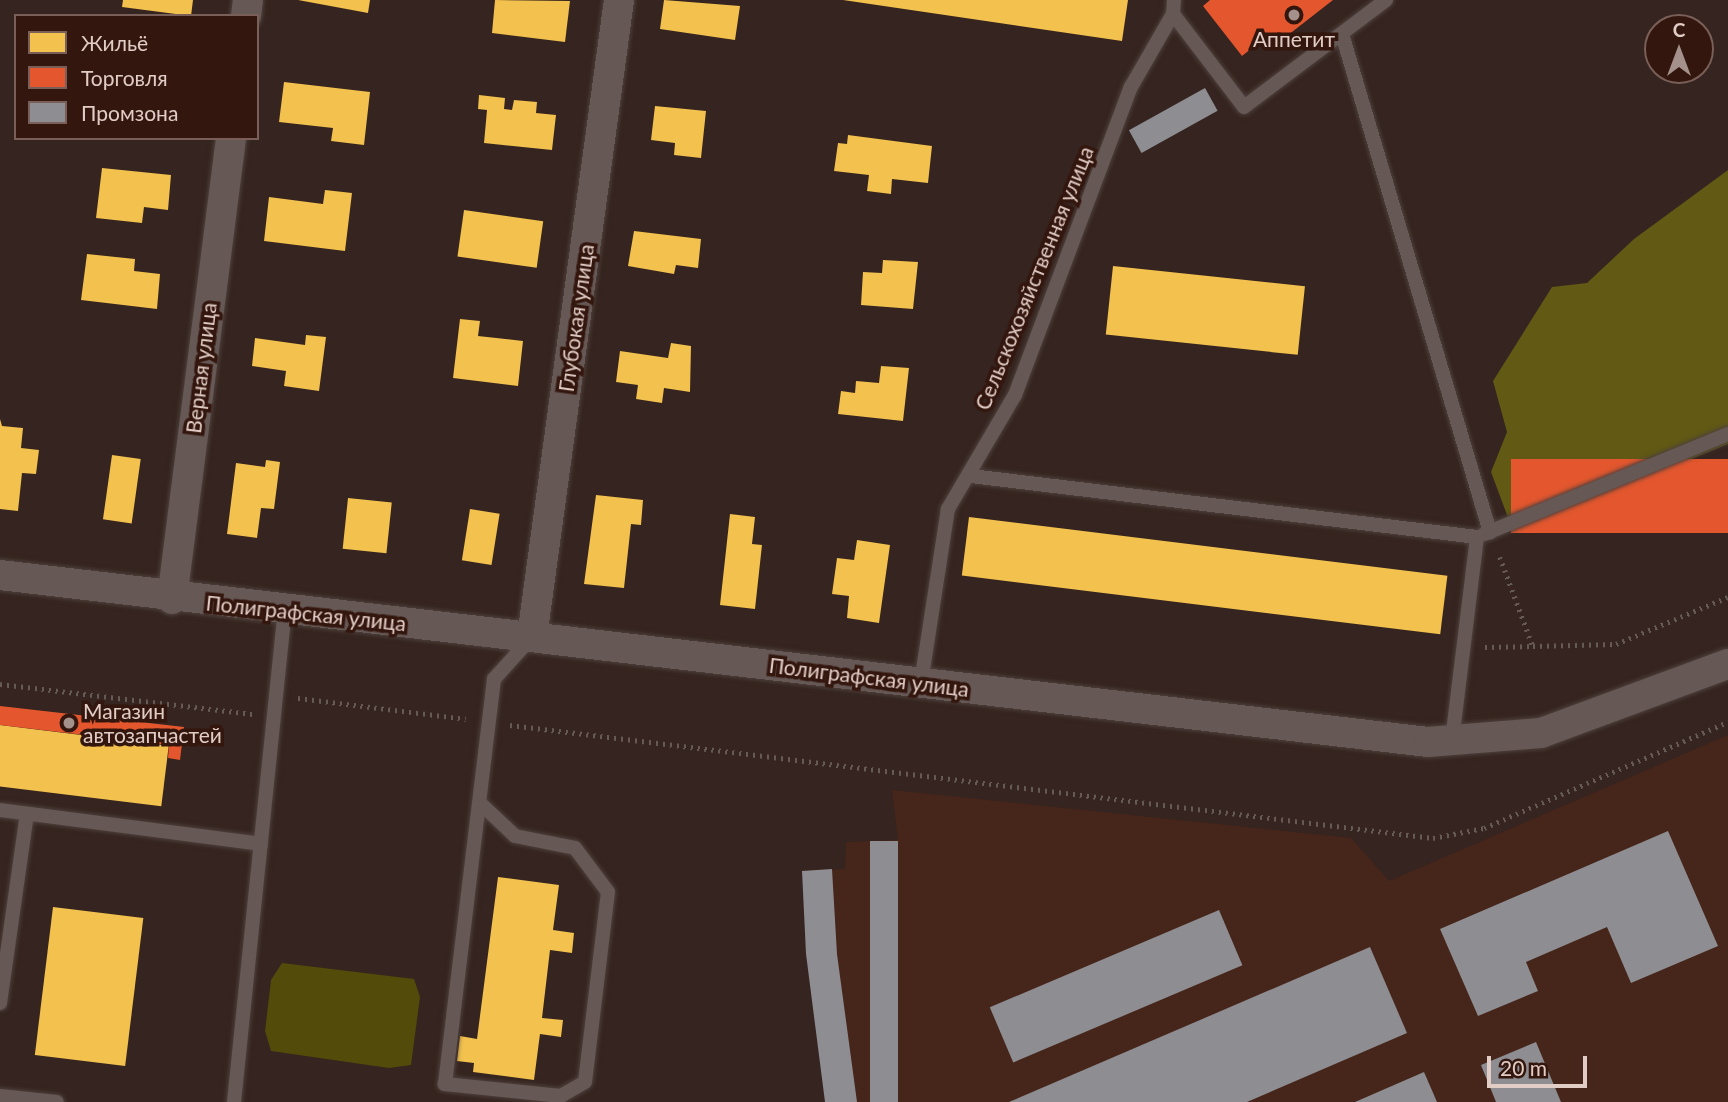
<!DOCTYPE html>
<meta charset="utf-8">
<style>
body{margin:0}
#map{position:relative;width:1728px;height:1102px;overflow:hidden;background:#35241f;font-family:Lato,sans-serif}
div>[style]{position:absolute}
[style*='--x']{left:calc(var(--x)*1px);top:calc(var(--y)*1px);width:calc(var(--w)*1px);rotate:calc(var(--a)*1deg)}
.built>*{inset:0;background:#46251a}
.green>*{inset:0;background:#524b09}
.forest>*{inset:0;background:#615914}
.homes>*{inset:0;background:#f2c14e;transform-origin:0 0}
.shops>*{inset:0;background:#e4572e;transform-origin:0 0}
.industry>*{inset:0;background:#8d8d92;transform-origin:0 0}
.path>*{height:4.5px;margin-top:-2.25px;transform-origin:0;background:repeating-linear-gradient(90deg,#655a56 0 2px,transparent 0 7px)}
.roads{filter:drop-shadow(0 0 2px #4e403c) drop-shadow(0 0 2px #4e403c)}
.lane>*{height:14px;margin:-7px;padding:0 7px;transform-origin:7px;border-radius:7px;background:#665855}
.street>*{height:30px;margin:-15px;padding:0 15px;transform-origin:15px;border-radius:15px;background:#665855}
.dots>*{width:19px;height:19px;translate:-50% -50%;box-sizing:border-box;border:4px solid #33160d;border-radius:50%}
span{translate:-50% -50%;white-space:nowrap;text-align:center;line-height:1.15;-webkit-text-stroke:7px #33160d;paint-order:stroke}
.poi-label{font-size:21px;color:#e1ccc6}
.left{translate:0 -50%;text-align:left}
.street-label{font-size:21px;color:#e1ccc6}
.legend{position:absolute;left:14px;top:14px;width:245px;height:126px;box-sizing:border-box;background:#33160d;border:2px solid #795f57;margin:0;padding:9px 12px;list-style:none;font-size:21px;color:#e1ccc6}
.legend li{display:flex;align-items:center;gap:14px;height:35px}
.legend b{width:35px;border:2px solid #795f57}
.north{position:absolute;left:1644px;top:14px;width:70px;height:70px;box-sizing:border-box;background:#33160d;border:2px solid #795f57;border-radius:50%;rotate:0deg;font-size:19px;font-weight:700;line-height:28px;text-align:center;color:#e1ccc6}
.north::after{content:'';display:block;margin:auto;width:24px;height:32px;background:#a5918c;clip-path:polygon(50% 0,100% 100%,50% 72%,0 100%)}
.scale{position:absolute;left:1487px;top:1056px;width:100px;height:32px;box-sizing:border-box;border:4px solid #e1ccc6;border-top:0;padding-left:9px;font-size:21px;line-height:24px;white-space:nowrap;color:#e1ccc6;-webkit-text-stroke:5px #33160d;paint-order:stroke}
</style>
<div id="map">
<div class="built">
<div style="clip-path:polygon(1728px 735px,1728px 1102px,825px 1102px,802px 871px,845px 869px,846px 842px,898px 840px,892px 790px,1351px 838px,1389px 881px)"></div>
</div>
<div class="green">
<div style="clip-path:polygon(282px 963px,414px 979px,420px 997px,411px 1065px,389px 1068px,271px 1051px,265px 1031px,271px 980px)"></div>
</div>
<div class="forest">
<div style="clip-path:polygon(1728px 170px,1728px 444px,1513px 531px,1491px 472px,1507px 432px,1493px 381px,1552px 287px,1587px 283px,1634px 239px)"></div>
</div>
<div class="homes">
<div style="clip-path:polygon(123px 0,193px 0,191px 16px,122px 7px)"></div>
<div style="clip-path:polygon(298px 0,370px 0,368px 13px)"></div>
<div style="clip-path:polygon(495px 0,570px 1px,565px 42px,492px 33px)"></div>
<div style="clip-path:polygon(664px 0,740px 6px,735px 40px,660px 29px)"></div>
<div style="clip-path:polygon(843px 0,1128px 0,1122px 41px)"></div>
<div style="clip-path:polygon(284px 82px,370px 92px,364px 145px,331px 141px,333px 128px,279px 122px)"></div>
<div style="clip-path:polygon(479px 95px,505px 98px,504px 109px,512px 110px,514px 100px,537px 102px,536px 113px,556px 115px,552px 150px,484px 143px,487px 110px,478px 109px)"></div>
<div style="clip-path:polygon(655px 106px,706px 111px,701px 158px,674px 155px,675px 143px,651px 140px)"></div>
<div style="clip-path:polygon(848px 135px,932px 146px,928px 183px,892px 179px,891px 194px,867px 191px,869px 175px,834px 171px,838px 143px,847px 144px)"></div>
<div style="clip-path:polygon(102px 168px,171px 175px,168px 210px,144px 207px,142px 223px,96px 218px)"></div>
<div style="clip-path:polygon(325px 190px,352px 193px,345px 251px,264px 241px,269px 197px,323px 204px)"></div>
<div style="left:464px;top:210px;width:80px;height:47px;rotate:8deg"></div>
<div style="clip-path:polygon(634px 231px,701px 239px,698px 268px,676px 265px,674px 274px,628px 266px)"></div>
<div style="clip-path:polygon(87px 254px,135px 259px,134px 271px,160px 274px,157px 309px,81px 300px)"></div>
<div style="clip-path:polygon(883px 260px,918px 262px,913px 309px,861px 305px,863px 272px,882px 273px)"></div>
<div style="left:1113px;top:266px;width:193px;height:69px;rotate:6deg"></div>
<div style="clip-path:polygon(460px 319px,480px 321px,478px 336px,523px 341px,518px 386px,453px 378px)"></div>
<div style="clip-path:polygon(306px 335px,326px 337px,319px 391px,284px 386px,286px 371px,252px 366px,255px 338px,305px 345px)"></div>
<div style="clip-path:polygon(671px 343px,691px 346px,690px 392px,664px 388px,662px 403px,636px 399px,638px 385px,616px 382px,620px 351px,668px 358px)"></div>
<div style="clip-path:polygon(881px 366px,909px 368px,903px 421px,838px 414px,841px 391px,855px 393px,856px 381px,879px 383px)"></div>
<div style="clip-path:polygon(0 419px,2px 426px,23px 428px,21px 448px,39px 450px,36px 474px,22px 473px,18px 511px,0 509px)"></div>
<div style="left:112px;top:455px;width:29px;height:65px;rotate:8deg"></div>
<div style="clip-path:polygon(266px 460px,280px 462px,274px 509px,261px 508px,257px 538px,227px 534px,236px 463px,265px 467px)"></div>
<div style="clip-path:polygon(596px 495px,643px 500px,641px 525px,631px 524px,624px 588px,584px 584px)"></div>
<div style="left:348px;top:498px;width:44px;height:51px;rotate:6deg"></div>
<div style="left:470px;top:509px;width:30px;height:52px;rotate:9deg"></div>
<div style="clip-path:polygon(730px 514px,755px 517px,752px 544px,762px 545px,755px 609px,720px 605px)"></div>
<div style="left:969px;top:517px;width:482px;height:59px;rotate:7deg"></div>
<div style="clip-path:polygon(857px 540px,890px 545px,879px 623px,847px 618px,849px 596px,832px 594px,837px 558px,854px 560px)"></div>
<div style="left:0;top:725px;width:170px;height:61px;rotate:7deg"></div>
<div style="clip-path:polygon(498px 877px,559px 885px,553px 930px,574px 933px,572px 953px,550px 950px,542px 1018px,563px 1020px,561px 1037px,540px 1034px,534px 1080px,473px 1072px,474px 1063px,457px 1061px,460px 1036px,477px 1039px)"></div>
<div style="left:53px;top:907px;width:91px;height:149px;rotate:7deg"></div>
</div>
<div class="shops">
<div style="clip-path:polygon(1210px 0,1333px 0,1274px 46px,1267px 36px,1242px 56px,1203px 6px)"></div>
<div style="left:1728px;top:459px;width:74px;height:217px;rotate:90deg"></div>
<div style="clip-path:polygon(0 706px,184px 727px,180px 760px,168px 758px,169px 745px,0 725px)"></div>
</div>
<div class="industry">
<div style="left:1205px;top:88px;width:26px;height:87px;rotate:61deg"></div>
<div style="clip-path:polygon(1668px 831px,1718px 946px,1631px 983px,1607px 927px,1526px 962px,1538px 991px,1478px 1016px,1440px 929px)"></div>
<div style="left:870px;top:841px;width:28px;height:262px"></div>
<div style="clip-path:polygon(832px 869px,837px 954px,857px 1102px,825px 1102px,806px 954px,802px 871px)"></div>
<div style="left:1219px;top:910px;width:60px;height:249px;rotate:67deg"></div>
<div style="clip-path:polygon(1370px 947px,1407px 1033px,1247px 1102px,1009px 1102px)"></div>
<div style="clip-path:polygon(1536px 1042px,1561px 1102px,1496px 1102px,1481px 1065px)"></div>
<div style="clip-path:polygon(1424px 1072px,1437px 1102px,1355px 1102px)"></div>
</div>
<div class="path">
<div style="--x:1500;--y:557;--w:95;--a:69.7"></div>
<div style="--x:1533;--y:646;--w:83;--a:-1.4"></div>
<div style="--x:1616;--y:644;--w:121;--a:-22.8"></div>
<div style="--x:1485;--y:647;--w:48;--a:-1.2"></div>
<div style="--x:0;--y:684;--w:254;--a:6.8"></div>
<div style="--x:298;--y:698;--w:169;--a:7.1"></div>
<div style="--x:510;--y:725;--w:930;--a:6.98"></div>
<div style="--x:1433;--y:838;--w:52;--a:-11.1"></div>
<div style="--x:1484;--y:828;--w:266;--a:-23.5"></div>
</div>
<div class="roads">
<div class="lane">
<div style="--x:1174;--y:0;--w:14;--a:94"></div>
<div style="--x:1173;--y:14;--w:117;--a:52.6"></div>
<div style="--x:1244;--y:107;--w:178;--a:-37"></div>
<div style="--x:1342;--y:34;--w:520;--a:73.45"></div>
<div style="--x:971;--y:476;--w:510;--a:6.87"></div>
<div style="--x:1477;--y:537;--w:207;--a:97"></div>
<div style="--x:1484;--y:534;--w:264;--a:-22.3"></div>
<div style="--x:921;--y:683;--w:176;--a:-81.2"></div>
<div style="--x:948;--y:509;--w:132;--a:-59.6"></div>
<div style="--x:1015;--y:395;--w:329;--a:-69.4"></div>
<div style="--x:1131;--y:87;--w:84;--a:-60.1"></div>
<div style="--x:480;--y:803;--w:48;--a:43.3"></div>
<div style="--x:515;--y:836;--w:61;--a:11.3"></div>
<div style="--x:575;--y:848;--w:55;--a:53.1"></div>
<div style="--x:608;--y:892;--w:191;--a:96.9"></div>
<div style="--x:585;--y:1082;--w:28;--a:150"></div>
<div style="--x:561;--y:1096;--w:117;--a:-174.1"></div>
<div style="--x:445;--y:1084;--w:408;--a:-83.1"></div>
<div style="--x:494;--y:679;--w:55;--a:-47.9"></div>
<div style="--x:0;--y:810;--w:263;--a:7.4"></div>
<div style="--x:0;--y:1003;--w:191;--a:-81.9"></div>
<div style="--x:0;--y:1096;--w:57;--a:6"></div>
<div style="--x:234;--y:1102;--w:495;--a:-84.1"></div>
</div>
<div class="street">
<div style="--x:246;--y:16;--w:16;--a:-83"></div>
<div style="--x:0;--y:575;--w:1438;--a:6.67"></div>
<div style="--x:1428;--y:742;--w:113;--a:-4.6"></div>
<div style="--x:1541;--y:733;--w:199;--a:-20.3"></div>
<div style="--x:172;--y:599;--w:465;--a:-82.7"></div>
<div style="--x:532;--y:637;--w:643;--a:-82.22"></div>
</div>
</div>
<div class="dots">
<div style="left:1294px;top:15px;background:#a5918c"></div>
<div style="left:69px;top:723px;background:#a5918c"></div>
</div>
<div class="poi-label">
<span style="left:1294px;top:39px">Аппетит</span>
<span class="left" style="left:83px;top:723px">Магазин<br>автозапчастей</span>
</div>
<div class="street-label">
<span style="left:1034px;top:278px;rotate:-68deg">Сельскохозяйственная улица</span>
<span style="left:576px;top:318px;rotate:-82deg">Глубокая улица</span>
<span style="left:201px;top:368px;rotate:-83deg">Верная улица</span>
<span style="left:306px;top:613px;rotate:6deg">Полиграфская улица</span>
<span style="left:869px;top:677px;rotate:7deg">Полиграфская улица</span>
</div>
<ul class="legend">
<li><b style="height:19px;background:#f2c14e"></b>Жильё</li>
<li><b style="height:19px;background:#e4572e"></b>Торговля</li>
<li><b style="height:19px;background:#8d8d92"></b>Промзона</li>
</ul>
<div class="north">С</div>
<div class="scale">20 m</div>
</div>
